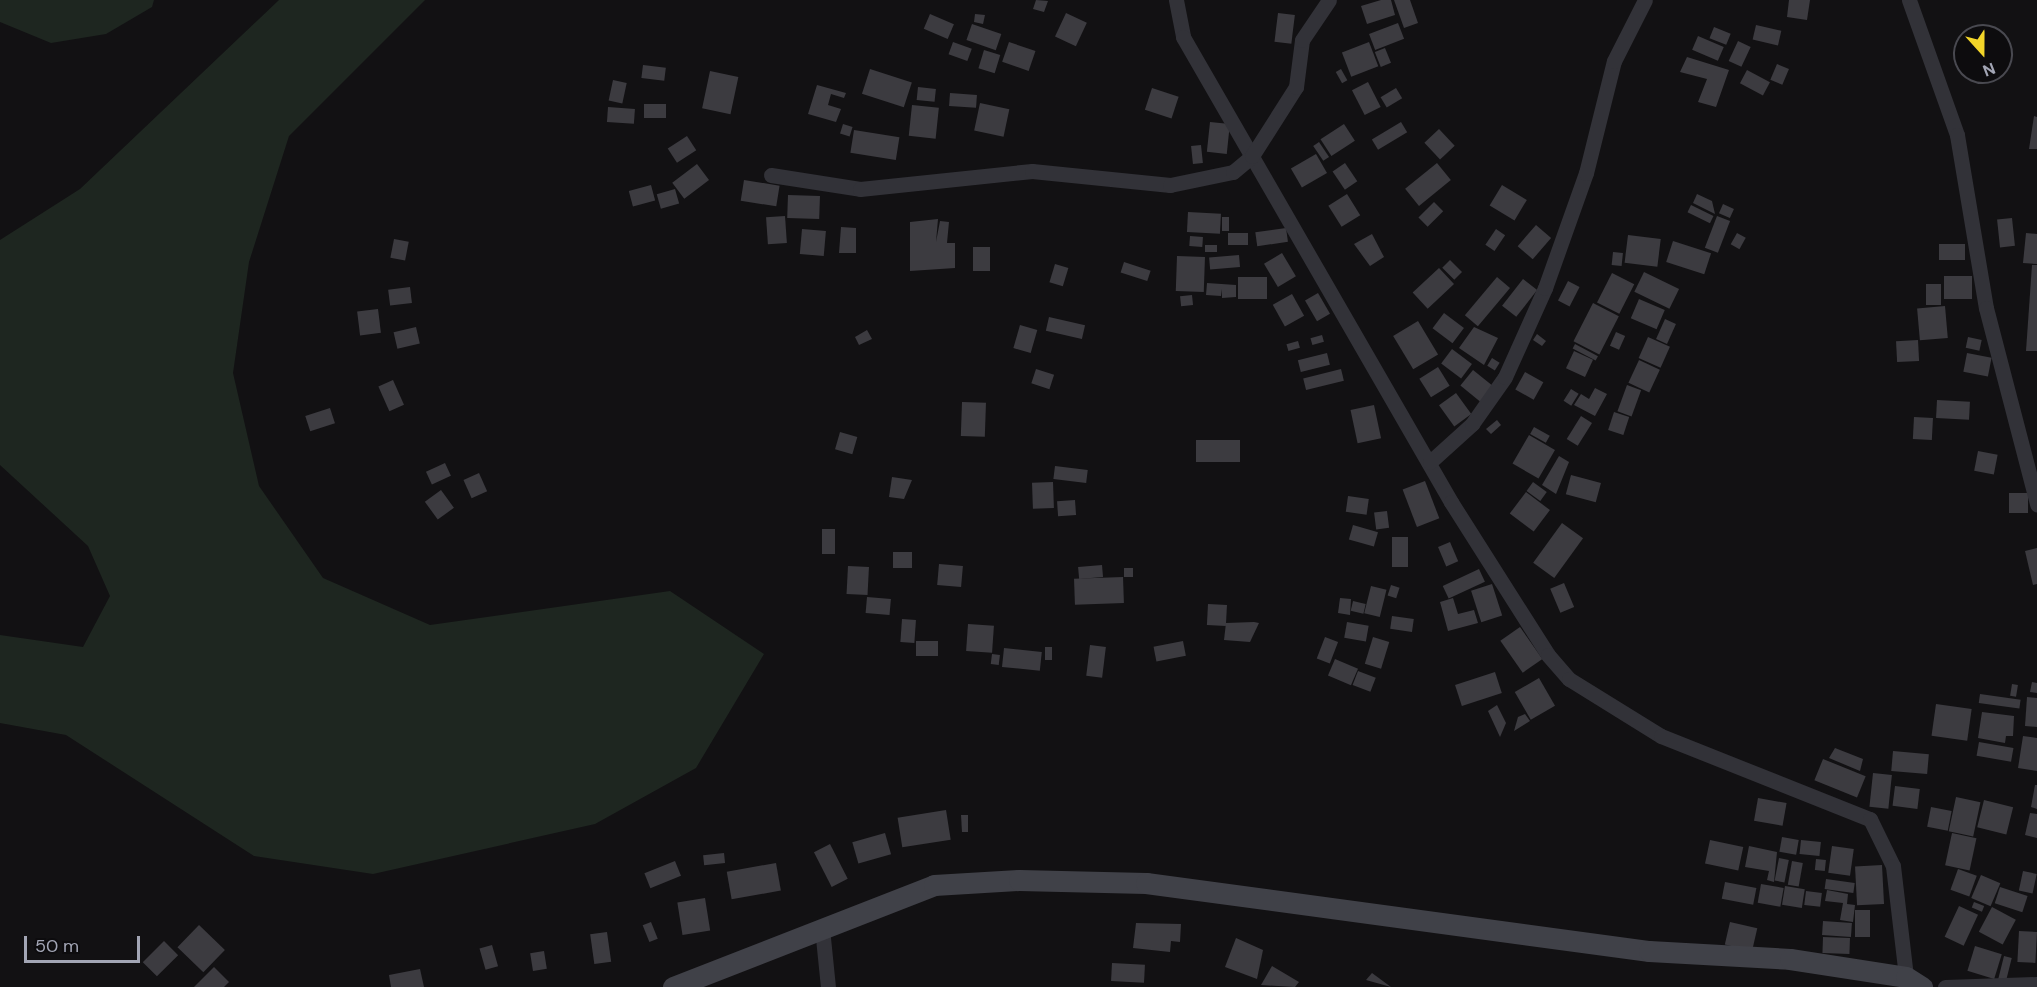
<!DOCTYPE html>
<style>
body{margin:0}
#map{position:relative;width:2037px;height:987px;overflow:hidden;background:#121113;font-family:"DM Sans",sans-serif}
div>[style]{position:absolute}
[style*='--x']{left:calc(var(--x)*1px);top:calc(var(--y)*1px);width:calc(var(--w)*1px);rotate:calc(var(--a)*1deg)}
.green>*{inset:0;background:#1e2620}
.building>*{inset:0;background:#3c3b40;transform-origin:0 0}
.street>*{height:15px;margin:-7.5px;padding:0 7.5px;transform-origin:7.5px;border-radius:7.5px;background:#323238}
.secondary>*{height:21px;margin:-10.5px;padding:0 10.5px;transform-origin:10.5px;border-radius:10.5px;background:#404148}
span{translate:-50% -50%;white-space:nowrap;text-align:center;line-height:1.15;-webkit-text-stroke:6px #0d0c0e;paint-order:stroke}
.north{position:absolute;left:1953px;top:24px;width:60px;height:60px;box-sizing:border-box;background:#0d0c0e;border:2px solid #494950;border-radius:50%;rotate:159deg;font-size:16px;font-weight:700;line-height:24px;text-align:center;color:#a2a5b4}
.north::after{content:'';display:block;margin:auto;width:21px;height:27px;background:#f3d529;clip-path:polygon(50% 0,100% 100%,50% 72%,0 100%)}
.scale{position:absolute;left:24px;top:936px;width:116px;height:27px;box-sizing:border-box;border:3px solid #a2a5b4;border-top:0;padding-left:8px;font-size:18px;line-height:21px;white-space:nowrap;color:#a2a5b4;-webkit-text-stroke:4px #0d0c0e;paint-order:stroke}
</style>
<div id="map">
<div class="green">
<div style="clip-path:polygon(0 0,154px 0,152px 7px,106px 34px,51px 43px,0 22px)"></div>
<div style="clip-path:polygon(279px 0,425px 0,289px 136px,249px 262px,233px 373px,259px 486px,323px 578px,430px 625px,670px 591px,764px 654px,696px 768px,595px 824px,373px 874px,254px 856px,66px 735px,0 723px,0 635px,83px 647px,110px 596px,88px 546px,0 465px,0 240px,80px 189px)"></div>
</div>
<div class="building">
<div style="clip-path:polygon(1036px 0,1048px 1px,1044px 12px,1033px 9px)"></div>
<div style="clip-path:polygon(1381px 0,1391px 0,1395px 15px,1367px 24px,1361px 6px)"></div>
<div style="clip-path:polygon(1394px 0,1410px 0,1418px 23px,1404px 28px)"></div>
<div style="clip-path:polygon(1789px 0,1810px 0,1807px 20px,1787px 17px)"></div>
<div style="left:1066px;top:13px;width:23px;height:26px;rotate:25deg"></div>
<div style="left:1278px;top:13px;width:17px;height:29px;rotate:7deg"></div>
<div style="left:930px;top:14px;width:26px;height:16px;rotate:23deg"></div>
<div style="clip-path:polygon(975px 14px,985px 15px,983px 24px,974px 22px)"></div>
<div style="left:1398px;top:23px;width:17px;height:31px;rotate:69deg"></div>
<div style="left:972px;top:24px;width:31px;height:17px;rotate:19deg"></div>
<div style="left:1756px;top:25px;width:26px;height:15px;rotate:13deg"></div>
<div style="left:1714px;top:27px;width:18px;height:12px;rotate:22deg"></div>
<div style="left:1698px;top:36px;width:28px;height:15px;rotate:23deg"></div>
<div style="left:1738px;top:41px;width:14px;height:22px;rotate:25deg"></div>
<div style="left:953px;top:42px;width:20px;height:13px;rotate:20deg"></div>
<div style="left:1009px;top:42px;width:28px;height:21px;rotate:19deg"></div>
<div style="left:1369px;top:42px;width:26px;height:29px;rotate:69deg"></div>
<div style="left:1385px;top:48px;width:16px;height:11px;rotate:68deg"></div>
<div style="left:984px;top:50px;width:17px;height:19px;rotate:17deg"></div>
<div style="clip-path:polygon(1687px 57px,1729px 70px,1716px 107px,1698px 102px,1707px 79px,1680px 72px)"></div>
<div style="left:1777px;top:64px;width:13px;height:17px;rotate:23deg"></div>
<div style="left:643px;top:65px;width:23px;height:13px;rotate:7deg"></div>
<div style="left:870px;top:69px;width:44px;height:26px;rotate:18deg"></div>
<div style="left:1341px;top:69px;width:13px;height:6px;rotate:61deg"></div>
<div style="left:1747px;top:70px;width:26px;height:15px;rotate:28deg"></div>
<div style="left:710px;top:71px;width:29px;height:38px;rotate:12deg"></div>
<div style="left:613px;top:80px;width:14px;height:21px;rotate:12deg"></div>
<div style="left:1368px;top:82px;width:28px;height:18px;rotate:63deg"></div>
<div style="clip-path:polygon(817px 85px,846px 93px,844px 98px,831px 94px,828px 105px,841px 109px,836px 122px,808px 114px)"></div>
<div style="left:918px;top:87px;width:18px;height:13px;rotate:6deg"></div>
<div style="left:1152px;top:88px;width:28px;height:23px;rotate:18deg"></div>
<div style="left:1396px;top:88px;width:12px;height:18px;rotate:59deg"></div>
<div style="left:950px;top:93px;width:27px;height:13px;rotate:4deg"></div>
<div style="left:980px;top:103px;width:30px;height:28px;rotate:12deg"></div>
<div style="left:666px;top:104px;width:14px;height:22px;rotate:90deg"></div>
<div style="left:912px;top:105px;width:27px;height:31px;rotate:6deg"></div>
<div style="left:608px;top:107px;width:27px;height:15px;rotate:4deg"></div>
<div style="clip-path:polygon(2034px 116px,2037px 117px,2037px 149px,2029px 149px)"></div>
<div style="left:1210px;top:122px;width:20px;height:30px;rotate:6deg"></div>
<div style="left:1401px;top:122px;width:12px;height:34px;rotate:59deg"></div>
<div style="left:843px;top:124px;width:10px;height:10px;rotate:17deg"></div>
<div style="left:1344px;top:124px;width:20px;height:28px;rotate:57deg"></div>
<div style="left:1439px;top:129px;width:23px;height:20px;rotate:47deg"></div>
<div style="left:854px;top:130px;width:46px;height:23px;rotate:9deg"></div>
<div style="left:687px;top:136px;width:17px;height:23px;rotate:57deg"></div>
<div style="left:1319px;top:142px;width:18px;height:7px;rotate:56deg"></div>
<div style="left:1201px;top:145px;width:18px;height:10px;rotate:84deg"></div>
<div style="left:1316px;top:154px;width:22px;height:29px;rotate:60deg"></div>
<div style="left:1345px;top:163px;width:22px;height:15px;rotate:56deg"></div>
<div style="left:1437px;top:163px;width:22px;height:41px;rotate:51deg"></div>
<div style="left:697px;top:164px;width:20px;height:31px;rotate:53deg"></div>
<div style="left:744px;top:180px;width:36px;height:21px;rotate:9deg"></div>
<div style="left:651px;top:185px;width:16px;height:23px;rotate:75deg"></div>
<div style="left:1502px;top:185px;width:29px;height:24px;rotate:31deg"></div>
<div style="left:675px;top:189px;width:15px;height:19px;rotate:74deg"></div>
<div style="left:1347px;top:194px;width:25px;height:22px;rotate:58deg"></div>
<div style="clip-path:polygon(1697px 194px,1712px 201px,1715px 214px,1693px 203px)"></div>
<div style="left:788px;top:195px;width:32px;height:23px;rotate:2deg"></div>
<div style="left:1434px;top:202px;width:13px;height:22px;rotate:45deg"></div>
<div style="left:1723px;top:204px;width:12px;height:10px;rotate:24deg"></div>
<div style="left:1691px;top:205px;width:25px;height:8px;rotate:26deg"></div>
<div style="left:1188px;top:212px;width:33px;height:20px;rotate:3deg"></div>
<div style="left:785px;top:216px;width:27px;height:19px;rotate:86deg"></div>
<div style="left:1717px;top:216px;width:14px;height:34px;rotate:21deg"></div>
<div style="left:1222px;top:217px;width:7px;height:14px"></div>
<div style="left:2012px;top:218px;width:28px;height:15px;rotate:84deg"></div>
<div style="clip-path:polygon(938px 219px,936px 242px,940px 221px,949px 222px,947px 243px,955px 243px,955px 268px,910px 271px,910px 222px)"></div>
<div style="left:1536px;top:225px;width:20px;height:28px;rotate:41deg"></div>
<div style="clip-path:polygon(841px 227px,856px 228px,856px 253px,839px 253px)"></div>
<div style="left:1286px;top:228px;width:14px;height:31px;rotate:82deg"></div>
<div style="left:802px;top:229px;width:24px;height:25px;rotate:5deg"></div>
<div style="left:1496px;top:229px;width:11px;height:19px;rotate:34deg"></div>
<div style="left:1248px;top:233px;width:12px;height:20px;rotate:90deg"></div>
<div style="left:1737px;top:233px;width:10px;height:13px;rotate:29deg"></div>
<div style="clip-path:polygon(2026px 233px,2037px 234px,2037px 264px,2023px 263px)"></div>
<div style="clip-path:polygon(1372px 234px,1384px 257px,1370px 266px,1354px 244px)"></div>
<div style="left:1628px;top:235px;width:33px;height:28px;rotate:7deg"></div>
<div style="left:1190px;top:236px;width:13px;height:10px;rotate:4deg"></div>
<div style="left:394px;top:239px;width:15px;height:19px;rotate:11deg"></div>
<div style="left:1673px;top:241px;width:40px;height:22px;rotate:18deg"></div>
<div style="left:1965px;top:244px;width:16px;height:26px;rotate:90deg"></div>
<div style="left:1205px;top:245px;width:12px;height:7px"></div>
<div style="left:973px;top:247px;width:17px;height:24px"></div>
<div style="left:1613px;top:252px;width:10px;height:13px;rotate:6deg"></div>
<div style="left:1282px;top:253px;width:27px;height:21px;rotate:59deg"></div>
<div style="left:1239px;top:255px;width:12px;height:30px;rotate:85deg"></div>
<div style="left:1177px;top:256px;width:28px;height:35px;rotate:2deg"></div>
<div style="left:1450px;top:260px;width:17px;height:11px;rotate:45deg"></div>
<div style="left:1124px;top:262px;width:28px;height:11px;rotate:18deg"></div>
<div style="left:1055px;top:264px;width:14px;height:19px;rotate:17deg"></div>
<div style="clip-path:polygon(2032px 265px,2037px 265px,2037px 351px,2026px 351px)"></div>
<div style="left:1439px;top:268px;width:22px;height:36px;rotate:47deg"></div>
<div style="left:1644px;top:272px;width:39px;height:22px;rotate:26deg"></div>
<div style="left:1612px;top:273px;width:25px;height:33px;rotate:27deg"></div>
<div style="left:1972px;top:276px;width:23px;height:28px;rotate:90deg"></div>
<div style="left:1267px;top:277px;width:22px;height:29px;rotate:90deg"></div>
<div style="left:1497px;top:277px;width:17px;height:50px;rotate:40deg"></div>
<div style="left:1523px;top:279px;width:18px;height:34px;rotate:38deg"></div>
<div style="left:1568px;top:281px;width:13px;height:22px;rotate:27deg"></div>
<div style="clip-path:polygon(1207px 283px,1236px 285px,1236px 297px,1222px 298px,1222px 289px,1221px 296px,1206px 295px)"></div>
<div style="left:1926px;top:284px;width:15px;height:21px"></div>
<div style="left:410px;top:287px;width:16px;height:22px;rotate:83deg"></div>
<div style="left:1318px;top:293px;width:24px;height:15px;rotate:60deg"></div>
<div style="left:1292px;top:294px;width:25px;height:22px;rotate:61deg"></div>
<div style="left:1192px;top:295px;width:10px;height:12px;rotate:84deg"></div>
<div style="left:1639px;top:299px;width:28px;height:21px;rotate:23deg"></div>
<div style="left:1593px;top:303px;width:29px;height:43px;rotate:27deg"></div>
<div style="left:1945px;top:306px;width:32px;height:28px;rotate:85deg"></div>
<div style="left:378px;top:309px;width:24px;height:21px;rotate:83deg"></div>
<div style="left:1444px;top:313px;width:25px;height:19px;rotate:37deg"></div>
<div style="left:1049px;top:317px;width:37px;height:14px;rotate:13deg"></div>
<div style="left:1665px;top:319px;width:12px;height:22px;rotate:24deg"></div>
<div style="left:1418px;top:321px;width:39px;height:29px;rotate:59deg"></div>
<div style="left:1020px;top:325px;width:18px;height:24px;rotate:16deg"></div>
<div style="left:416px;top:327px;width:17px;height:23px;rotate:77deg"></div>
<div style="clip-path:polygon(1474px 327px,1498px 338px,1484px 365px,1459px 348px)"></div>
<div style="clip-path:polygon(867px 330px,872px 339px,859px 345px,855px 337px)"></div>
<div style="left:1616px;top:332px;width:10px;height:15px;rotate:24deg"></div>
<div style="clip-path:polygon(1537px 334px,1546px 341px,1542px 346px,1533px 340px)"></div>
<div style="left:1322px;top:335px;width:7px;height:12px;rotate:74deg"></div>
<div style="left:1648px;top:337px;width:24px;height:23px;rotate:24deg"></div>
<div style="left:1968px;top:337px;width:14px;height:11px;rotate:12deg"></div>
<div style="left:1918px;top:340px;width:21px;height:22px;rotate:87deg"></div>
<div style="left:1298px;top:341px;width:7px;height:12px;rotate:74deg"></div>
<div style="left:1575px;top:344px;width:26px;height:5px;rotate:28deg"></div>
<div style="left:1452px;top:349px;width:25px;height:18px;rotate:37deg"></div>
<div style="left:1574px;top:351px;width:21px;height:19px;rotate:25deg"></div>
<div style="left:1327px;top:353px;width:12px;height:30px;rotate:76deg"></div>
<div style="left:1967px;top:353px;width:25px;height:19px;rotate:11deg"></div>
<div style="left:1492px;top:358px;width:9px;height:9px;rotate:32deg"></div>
<div style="left:1639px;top:360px;width:23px;height:25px;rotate:25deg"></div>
<div style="left:1438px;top:367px;width:22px;height:22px;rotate:58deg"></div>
<div style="left:1036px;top:369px;width:19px;height:15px;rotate:18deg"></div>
<div style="left:1341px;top:369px;width:12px;height:39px;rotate:76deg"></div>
<div style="left:1473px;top:370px;width:26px;height:20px;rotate:39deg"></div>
<div style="left:1525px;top:372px;width:21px;height:20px;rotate:29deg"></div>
<div style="left:393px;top:380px;width:27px;height:16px;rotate:66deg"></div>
<div style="left:1627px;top:385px;width:15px;height:28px;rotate:20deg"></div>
<div style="clip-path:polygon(1595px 388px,1607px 394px,1595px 416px,1574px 405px,1581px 394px,1589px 399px)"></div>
<div style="left:1571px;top:389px;width:9px;height:14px;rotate:32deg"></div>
<div style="left:1456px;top:393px;width:26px;height:21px;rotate:54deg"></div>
<div style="left:1937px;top:400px;width:33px;height:18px;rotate:3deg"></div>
<div style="left:962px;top:402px;width:24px;height:34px;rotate:2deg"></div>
<div style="left:1374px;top:405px;width:34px;height:24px;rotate:78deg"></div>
<div style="left:330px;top:408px;width:16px;height:26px;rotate:72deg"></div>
<div style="left:1614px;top:412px;width:16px;height:19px;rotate:18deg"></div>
<div style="left:1581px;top:416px;width:13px;height:27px;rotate:32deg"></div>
<div style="left:1914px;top:417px;width:19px;height:22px;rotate:3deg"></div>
<div style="clip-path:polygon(1497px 420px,1501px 425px,1491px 434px,1486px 429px)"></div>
<div style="left:1534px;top:427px;width:18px;height:8px;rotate:29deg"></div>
<div style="left:840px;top:432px;width:18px;height:18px;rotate:16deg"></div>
<div style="left:1529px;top:435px;width:30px;height:33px;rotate:30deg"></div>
<div style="left:1196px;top:440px;width:44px;height:22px"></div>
<div style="left:1978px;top:451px;width:20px;height:20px;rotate:11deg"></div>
<div style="clip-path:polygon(1559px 456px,1569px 462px,1556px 494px,1542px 485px)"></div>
<div style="left:445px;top:463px;width:14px;height:21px;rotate:65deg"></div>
<div style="left:1055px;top:466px;width:33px;height:13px;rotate:7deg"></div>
<div style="left:479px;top:473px;width:20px;height:17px;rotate:66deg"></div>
<div style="left:1571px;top:475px;width:31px;height:20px;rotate:15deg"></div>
<div style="clip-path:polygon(892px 477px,912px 480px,904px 499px,889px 497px)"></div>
<div style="left:1425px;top:481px;width:40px;height:24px;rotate:69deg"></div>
<div style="left:1053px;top:482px;width:26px;height:21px;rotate:88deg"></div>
<div style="left:1533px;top:482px;width:17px;height:11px;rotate:36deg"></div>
<div style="left:441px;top:490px;width:22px;height:20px;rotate:54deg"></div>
<div style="left:1526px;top:492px;width:30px;height:27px;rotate:37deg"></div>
<div style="left:2028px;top:493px;width:20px;height:19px;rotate:90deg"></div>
<div style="left:1348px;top:496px;width:21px;height:16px;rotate:8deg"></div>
<div style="left:1075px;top:500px;width:15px;height:18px;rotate:86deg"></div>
<div style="left:1387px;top:511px;width:17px;height:13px;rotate:83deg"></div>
<div style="left:1562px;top:523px;width:26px;height:49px;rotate:36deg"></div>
<div style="left:1353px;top:525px;width:26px;height:15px;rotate:16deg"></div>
<div style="left:822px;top:529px;width:13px;height:25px"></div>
<div style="left:1392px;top:537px;width:16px;height:30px"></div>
<div style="left:1450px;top:542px;width:21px;height:13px;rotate:67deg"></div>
<div style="clip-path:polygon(2037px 548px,2037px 584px,2033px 585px,2025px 551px)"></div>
<div style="left:893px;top:552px;width:19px;height:16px"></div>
<div style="left:939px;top:564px;width:24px;height:21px;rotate:5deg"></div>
<div style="left:1102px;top:565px;width:12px;height:24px;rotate:85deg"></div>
<div style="left:848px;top:566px;width:21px;height:28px;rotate:3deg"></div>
<div style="left:1124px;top:568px;width:9px;height:9px"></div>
<div style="left:1479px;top:569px;width:14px;height:40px;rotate:65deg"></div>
<div style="left:1123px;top:577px;width:26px;height:49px;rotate:88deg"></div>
<div style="left:1564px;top:583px;width:26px;height:15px;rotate:67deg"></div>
<div style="left:1492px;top:584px;width:33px;height:22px;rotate:72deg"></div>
<div style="left:1391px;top:585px;width:9px;height:11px;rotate:18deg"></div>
<div style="left:1371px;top:586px;width:16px;height:28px;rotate:14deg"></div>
<div style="left:867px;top:597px;width:24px;height:16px;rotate:5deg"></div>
<div style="clip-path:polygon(1340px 598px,1351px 599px,1350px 615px,1338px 613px)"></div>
<div style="clip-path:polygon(1453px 598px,1458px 614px,1474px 610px,1478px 623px,1448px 631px,1440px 602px)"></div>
<div style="left:1353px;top:601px;width:13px;height:10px;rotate:13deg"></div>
<div style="left:1208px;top:604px;width:19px;height:21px;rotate:3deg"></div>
<div style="left:1392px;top:616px;width:22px;height:13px;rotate:8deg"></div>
<div style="left:902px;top:619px;width:14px;height:23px;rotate:4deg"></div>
<div style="clip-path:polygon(1254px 622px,1259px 623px,1250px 642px,1224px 640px,1226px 623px)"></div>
<div style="left:1347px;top:622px;width:22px;height:16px;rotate:10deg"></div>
<div style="left:968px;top:624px;width:26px;height:27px;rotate:4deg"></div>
<div style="left:1520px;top:627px;width:39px;height:24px;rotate:55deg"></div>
<div style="left:1325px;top:637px;width:14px;height:23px;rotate:21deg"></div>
<div style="left:1373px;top:637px;width:17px;height:28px;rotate:17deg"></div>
<div style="left:916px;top:641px;width:22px;height:15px"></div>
<div style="left:1183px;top:641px;width:15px;height:30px;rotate:79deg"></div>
<div style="left:1090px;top:645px;width:16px;height:31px;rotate:7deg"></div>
<div style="left:1045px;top:647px;width:7px;height:13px"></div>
<div style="left:1004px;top:648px;width:38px;height:19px;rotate:6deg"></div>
<div style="left:992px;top:654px;width:8px;height:10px;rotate:7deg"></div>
<div style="left:1335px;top:659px;width:25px;height:18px;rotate:23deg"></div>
<div style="left:1358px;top:671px;width:19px;height:15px;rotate:21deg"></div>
<div style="left:1495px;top:672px;width:22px;height:42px;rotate:72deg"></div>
<div style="left:1539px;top:678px;width:32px;height:28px;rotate:60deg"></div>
<div style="clip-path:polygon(2032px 682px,2037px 683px,2037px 693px,2030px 692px)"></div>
<div style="left:2012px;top:684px;width:6px;height:12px;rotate:9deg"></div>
<div style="left:1980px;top:694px;width:41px;height:9px;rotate:8deg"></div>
<div style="clip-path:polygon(2027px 697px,2037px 698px,2037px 727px,2025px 726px)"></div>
<div style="left:1936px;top:704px;width:36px;height:32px;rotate:8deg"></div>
<div style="clip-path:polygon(1497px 705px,1506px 723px,1500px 737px,1488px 711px)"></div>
<div style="clip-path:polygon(1982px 712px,2014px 716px,2013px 736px,2006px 736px,2005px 743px,1978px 738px)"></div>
<div style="clip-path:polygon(1525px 714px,1530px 721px,1514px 731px,1518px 717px)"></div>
<div style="clip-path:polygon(2023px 736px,2037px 738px,2037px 771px,2018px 768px)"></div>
<div style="left:1979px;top:742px;width:35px;height:14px;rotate:10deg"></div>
<div style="clip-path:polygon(1835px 748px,1863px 759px,1860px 771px,1829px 758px)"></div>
<div style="left:1893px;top:751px;width:36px;height:20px;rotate:5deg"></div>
<div style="left:1823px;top:759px;width:46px;height:23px;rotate:22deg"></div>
<div style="left:1873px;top:773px;width:19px;height:34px;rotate:6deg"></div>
<div style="clip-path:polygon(2035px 785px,2037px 785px,2037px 809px,2031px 807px)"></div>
<div style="left:1895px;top:786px;width:25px;height:20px;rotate:7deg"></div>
<div style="left:1956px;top:797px;width:25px;height:35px;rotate:12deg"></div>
<div style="left:1758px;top:798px;width:29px;height:23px;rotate:10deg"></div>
<div style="left:1984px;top:800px;width:30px;height:28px;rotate:14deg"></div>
<div style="left:1931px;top:807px;width:21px;height:20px;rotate:11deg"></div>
<div style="left:946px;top:810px;width:30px;height:49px;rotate:81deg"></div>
<div style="clip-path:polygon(2030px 813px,2037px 814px,2037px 838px,2025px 835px)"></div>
<div style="clip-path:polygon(961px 815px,968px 815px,968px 832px,962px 832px)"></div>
<div style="left:885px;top:833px;width:22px;height:34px;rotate:74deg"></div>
<div style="left:1952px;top:833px;width:25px;height:33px;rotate:12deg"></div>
<div style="left:1782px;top:837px;width:17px;height:15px;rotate:10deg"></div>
<div style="left:1710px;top:840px;width:34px;height:24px;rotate:12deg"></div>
<div style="left:1801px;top:840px;width:20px;height:14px;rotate:6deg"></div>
<div style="left:830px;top:844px;width:39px;height:18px;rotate:63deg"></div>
<div style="clip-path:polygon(1749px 846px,1777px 852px,1774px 882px,1767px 880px,1769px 871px,1745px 867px)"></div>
<div style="left:1832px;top:846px;width:22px;height:27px;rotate:8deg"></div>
<div style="left:724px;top:853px;width:10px;height:21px;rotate:84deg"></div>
<div style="left:1779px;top:858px;width:10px;height:23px;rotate:11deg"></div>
<div style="left:1816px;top:859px;width:10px;height:11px;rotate:6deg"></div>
<div style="left:675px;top:861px;width:16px;height:33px;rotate:68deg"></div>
<div style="left:1792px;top:861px;width:11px;height:24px;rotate:10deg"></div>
<div style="left:776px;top:863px;width:28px;height:50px;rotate:80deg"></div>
<div style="left:1882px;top:865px;width:39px;height:27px;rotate:87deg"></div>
<div style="left:1958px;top:869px;width:20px;height:22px;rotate:20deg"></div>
<div style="left:2023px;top:871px;width:14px;height:20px;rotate:12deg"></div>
<div style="left:1981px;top:875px;width:21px;height:25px;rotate:23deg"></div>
<div style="left:1826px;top:879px;width:29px;height:10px;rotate:8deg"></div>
<div style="left:1725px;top:882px;width:32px;height:17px;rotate:11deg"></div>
<div style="left:1761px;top:884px;width:23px;height:19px;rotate:10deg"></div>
<div style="left:1785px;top:886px;width:20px;height:19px;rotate:9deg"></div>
<div style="left:2000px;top:887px;width:29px;height:17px;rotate:18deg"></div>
<div style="clip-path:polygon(1827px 890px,1848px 894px,1847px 904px,1855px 905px,1853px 922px,1840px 920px,1843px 903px,1825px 901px)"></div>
<div style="left:1806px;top:891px;width:16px;height:14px;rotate:7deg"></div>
<div style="left:705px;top:898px;width:33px;height:28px;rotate:81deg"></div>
<div style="left:1974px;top:902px;width:11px;height:6px;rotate:22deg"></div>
<div style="left:1959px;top:906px;width:21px;height:34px;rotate:25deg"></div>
<div style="left:1992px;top:907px;width:27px;height:28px;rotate:28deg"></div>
<div style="left:1855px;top:910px;width:15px;height:27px"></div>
<div style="left:1823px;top:921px;width:29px;height:14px;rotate:4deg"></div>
<div style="left:651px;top:922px;width:18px;height:9px;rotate:68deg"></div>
<div style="left:1730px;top:922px;width:28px;height:23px;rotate:13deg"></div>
<div style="clip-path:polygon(1136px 923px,1181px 924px,1180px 942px,1171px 941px,1170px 952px,1133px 948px)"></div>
<div style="left:199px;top:925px;width:36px;height:31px;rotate:44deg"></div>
<div style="left:2019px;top:931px;width:18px;height:31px;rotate:3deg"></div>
<div style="left:607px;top:932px;width:30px;height:17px;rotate:82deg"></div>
<div style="left:1823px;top:937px;width:27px;height:16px;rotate:2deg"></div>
<div style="clip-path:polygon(1236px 938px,1263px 950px,1257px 979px,1225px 967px)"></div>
<div style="left:164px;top:941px;width:20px;height:30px;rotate:45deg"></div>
<div style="left:492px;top:945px;width:22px;height:13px;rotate:74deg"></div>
<div style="left:1975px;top:946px;width:28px;height:26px;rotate:17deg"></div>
<div style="left:544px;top:951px;width:18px;height:14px;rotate:81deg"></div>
<div style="left:2004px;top:956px;width:8px;height:24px;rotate:14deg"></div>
<div style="left:1112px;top:963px;width:33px;height:18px;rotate:3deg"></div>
<div style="clip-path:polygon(1272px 966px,1299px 982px,1295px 987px,1261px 985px)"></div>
<div style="clip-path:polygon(214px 967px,229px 982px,224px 987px,194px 987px)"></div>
<div style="clip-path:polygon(420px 969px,424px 987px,391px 987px,389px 975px)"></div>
<div style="clip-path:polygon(1372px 973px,1391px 987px,1366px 980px)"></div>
</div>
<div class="street">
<div style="--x:1176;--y:0;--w:38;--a:79"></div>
<div style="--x:1183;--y:37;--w:537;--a:60.04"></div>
<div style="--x:1451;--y:502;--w:181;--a:57.6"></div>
<div style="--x:1548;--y:655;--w:32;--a:49"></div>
<div style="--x:1569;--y:679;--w:108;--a:31.8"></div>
<div style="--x:1661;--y:736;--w:225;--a:21.7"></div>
<div style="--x:1870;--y:819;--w:52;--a:63.9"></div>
<div style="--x:1893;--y:866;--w:112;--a:83.3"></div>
<div style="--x:1909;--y:0;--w:143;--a:70.4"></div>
<div style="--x:1957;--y:135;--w:175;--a:80.5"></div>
<div style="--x:1986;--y:308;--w:203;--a:75.4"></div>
<div style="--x:771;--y:175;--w:90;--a:8.9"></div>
<div style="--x:860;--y:189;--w:173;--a:-6"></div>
<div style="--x:1032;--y:171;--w:139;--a:5.8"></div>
<div style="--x:1170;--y:185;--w:64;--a:-11.7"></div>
<div style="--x:1233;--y:172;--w:25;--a:-40"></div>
<div style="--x:1252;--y:156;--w:82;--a:-57.5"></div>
<div style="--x:1296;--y:87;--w:47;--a:-82.7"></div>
<div style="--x:1302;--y:40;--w:48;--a:-56"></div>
<div style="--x:1430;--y:462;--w:57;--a:-42.1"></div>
<div style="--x:1472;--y:424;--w:57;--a:-54.9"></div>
<div style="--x:1505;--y:377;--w:98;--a:-65.8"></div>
<div style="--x:1545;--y:288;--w:122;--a:-70.4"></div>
<div style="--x:1586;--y:173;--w:115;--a:-76"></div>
<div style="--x:1614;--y:61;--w:68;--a:-63.1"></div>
<div style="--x:822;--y:928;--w:59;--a:84.2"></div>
<div style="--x:1945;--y:987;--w:92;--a:-1.9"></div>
</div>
<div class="secondary">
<div style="--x:673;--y:987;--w:280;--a:-21.3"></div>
<div style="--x:934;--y:885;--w:85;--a:-3.4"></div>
<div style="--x:1019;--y:880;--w:127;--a:1.4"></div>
<div style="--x:1146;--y:883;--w:508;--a:7.7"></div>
<div style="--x:1649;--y:951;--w:141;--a:3.2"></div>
<div style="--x:1790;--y:959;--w:117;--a:8.8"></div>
<div style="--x:1906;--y:977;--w:19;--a:32"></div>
</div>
<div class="north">N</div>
<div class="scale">50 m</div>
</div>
